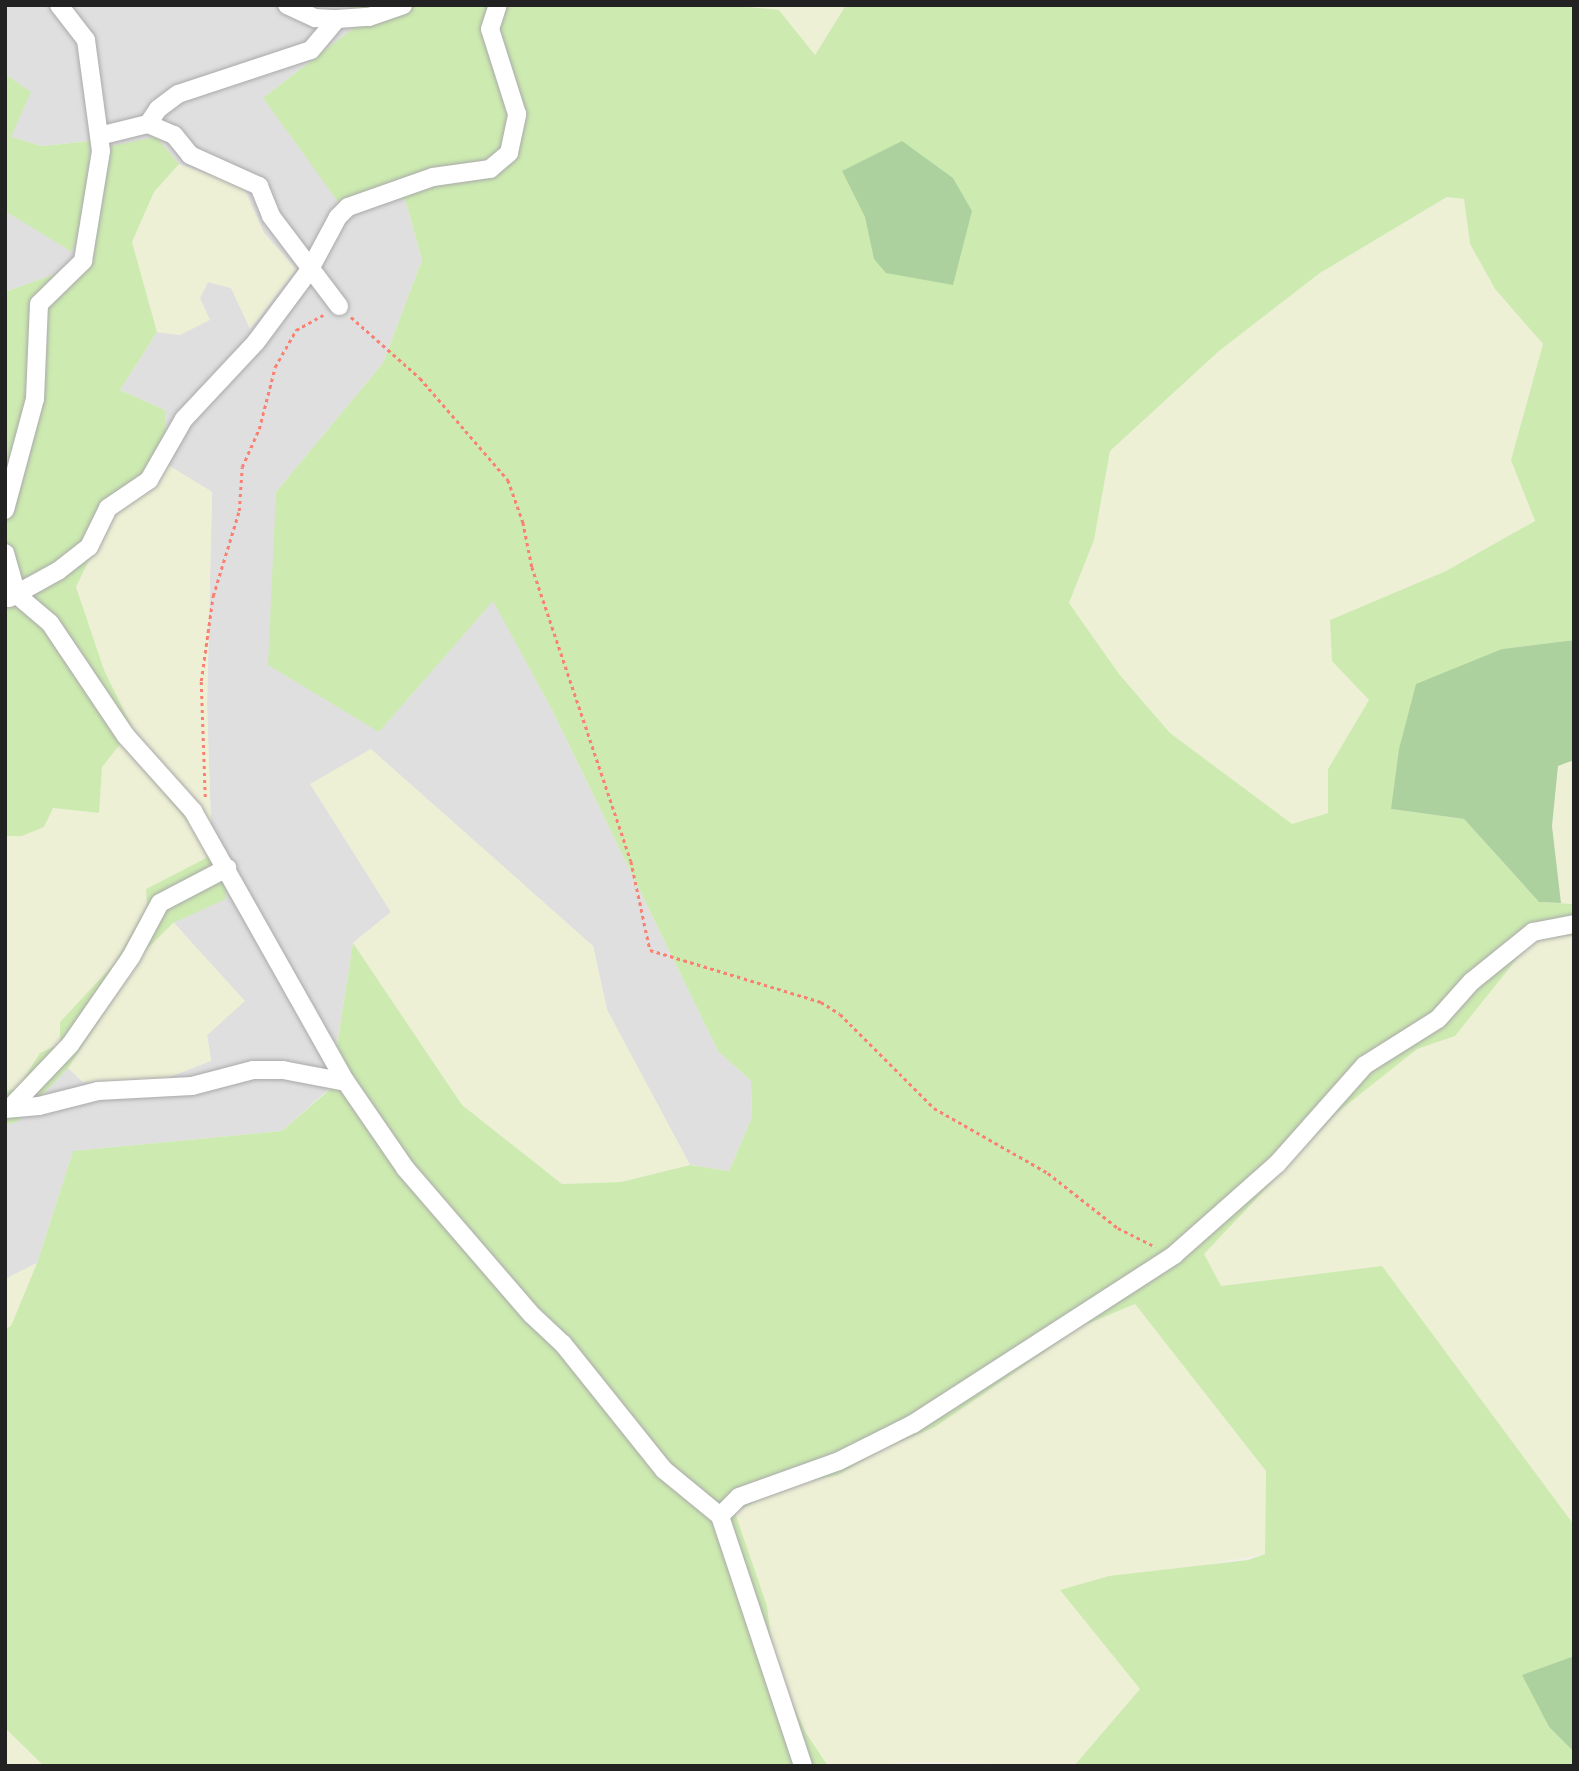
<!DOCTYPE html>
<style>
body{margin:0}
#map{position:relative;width:1579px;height:1771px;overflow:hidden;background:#f2efe9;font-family:Inter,sans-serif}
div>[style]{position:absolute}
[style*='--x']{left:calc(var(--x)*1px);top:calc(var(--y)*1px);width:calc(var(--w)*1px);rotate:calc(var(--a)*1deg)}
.residential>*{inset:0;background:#e0dfdf}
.farmland>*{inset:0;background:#eef0d5}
.grass>*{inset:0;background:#cdebb0}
.forest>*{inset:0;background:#add19e}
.path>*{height:2.5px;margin-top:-1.25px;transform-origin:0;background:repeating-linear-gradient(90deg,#fa8072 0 3.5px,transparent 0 7px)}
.roads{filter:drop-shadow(0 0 2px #a9a9a9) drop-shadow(0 0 2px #a9a9a9)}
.street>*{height:18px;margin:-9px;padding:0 9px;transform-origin:9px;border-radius:9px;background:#fff}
span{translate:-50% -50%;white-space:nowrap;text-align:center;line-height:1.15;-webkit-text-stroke:5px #fff;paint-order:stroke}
.frame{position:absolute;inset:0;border:7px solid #222;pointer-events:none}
</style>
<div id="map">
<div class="residential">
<div style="clip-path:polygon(5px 5px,349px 5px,355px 27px,263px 98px,301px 148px,405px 199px,422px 260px,383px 363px,276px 492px,379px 732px,493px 600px,552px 710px,718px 1051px,751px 1081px,752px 1117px,729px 1171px,690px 1165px,607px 1010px,593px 946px,311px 784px,391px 912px,353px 943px,330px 1088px,282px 1131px,73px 1151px,37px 1263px,5px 1279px,5px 1125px,17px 1122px,68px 1068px,83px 1082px,211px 1061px,207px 1035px,244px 1001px,173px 922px,225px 899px,223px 846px,211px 825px,207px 705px,212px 492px,166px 464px,165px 410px,120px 390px,157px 332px,180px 335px,208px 282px,231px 288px,251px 328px,296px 269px,264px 233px,243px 186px,179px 164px,156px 137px,91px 261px,5px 292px,5px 211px,72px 251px,89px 141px,42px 146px,10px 137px,30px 92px,5px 74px)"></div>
</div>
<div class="farmland">
<div style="clip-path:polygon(729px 5px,846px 5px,815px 55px,779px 10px)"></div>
<div style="clip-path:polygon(179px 164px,243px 186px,264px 233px,296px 269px,250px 329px,231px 288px,208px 282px,200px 298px,210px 320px,180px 335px,157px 332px,132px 242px,154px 192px)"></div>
<div style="clip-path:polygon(1448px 197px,1464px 198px,1470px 244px,1495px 289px,1543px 344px,1511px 460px,1535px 521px,1446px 571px,1332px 661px,1369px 700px,1328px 769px,1328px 813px,1292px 824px,1170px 733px,1119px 674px,1069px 603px,1094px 540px,1110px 451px,1219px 351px,1320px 273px)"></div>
<div style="clip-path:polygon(166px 464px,212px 492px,207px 705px,211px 825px,135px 733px,104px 670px,76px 587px,112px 513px)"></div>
<div style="clip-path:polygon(121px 743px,198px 834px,208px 857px,146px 889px,147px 906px,114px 964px,60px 1022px,60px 1044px,16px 1089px,5px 1091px,5px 836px,22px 836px,52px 808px,99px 813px,101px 767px)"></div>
<div style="clip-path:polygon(371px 749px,593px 946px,607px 1010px,690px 1165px,621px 1182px,562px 1184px,462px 1105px,353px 943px,391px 912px,310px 784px)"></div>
<div style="clip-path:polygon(1574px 760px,1574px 904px,1561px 903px,1552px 826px,1558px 766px)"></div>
<div style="clip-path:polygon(173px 922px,245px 1001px,207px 1035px,211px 1061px,160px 1081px,83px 1082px,68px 1068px,145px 951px)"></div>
<div style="clip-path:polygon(1574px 935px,1574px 1525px,1382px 1266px,1221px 1286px,1203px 1254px,1339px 1111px,1417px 1048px,1455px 1036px,1531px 941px)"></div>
<div style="clip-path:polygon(37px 1263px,11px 1327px,5px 1329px,5px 1279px)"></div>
<div style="clip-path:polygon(1135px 1304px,1266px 1471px,1265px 1554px,1061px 1591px,1140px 1689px,1074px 1766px,930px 1762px,828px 1766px,806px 1733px,774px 1664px,735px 1514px,780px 1488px,838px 1475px,1082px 1326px)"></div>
<div style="clip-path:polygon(5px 1728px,44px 1766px,5px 1766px)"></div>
</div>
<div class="grass">
<div style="clip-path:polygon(evenodd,349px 5px,729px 5px,779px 10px,815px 55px,846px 5px,1574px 5px,1574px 640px,1502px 649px,1391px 809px,1464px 819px,1539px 902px,1574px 904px,1574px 935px,1531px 941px,1455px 1036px,1417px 1049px,1339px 1111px,1204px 1254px,1221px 1286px,1382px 1266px,1574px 1525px,1574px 1656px,1523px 1675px,1549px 1727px,1574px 1752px,1574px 1766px,1074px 1766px,1140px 1689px,1060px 1590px,1109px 1576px,1248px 1560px,1265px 1554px,1266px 1471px,1135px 1304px,1082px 1326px,935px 1427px,881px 1450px,838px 1475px,780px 1488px,735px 1513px,767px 1606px,774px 1664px,806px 1733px,828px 1766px,44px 1766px,5px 1728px,5px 1329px,11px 1326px,37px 1263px,73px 1151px,282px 1131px,330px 1089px,353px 943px,462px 1105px,562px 1184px,621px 1182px,690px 1165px,729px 1171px,752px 1117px,751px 1081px,718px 1051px,552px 710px,493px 601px,379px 732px,268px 665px,276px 492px,383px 363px,422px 260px,405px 199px,339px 203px,263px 98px,355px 27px,349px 5px,1447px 197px,1464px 199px,1470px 244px,1495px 289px,1543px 344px,1511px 460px,1535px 521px,1446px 571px,1330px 620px,1332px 661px,1369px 700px,1328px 769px,1328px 813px,1292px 824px,1170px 733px,1119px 674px,1069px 603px,1094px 540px,1110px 451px,1219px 351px,1320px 273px,1447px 197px)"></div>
<div style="clip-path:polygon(5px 74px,31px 92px,11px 137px,42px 146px,90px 141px,86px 208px,72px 252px,5px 211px)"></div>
<div style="clip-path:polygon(156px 137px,179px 164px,154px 192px,132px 242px,157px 332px,120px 390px,165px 410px,166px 464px,112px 513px,76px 587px,104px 670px,135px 733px,211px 825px,223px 846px,226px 899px,173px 923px,145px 951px,68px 1068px,17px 1122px,5px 1125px,5px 1091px,17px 1089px,40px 1053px,60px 1044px,60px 1022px,114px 964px,147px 906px,146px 889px,208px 857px,198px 834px,121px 743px,102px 767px,99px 813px,53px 808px,44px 827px,22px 836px,5px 836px,5px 292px,91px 261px,111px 146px)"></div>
</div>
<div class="forest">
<div style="clip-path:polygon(902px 141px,953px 178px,972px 211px,953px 285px,886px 273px,874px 259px,865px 217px,842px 171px)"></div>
<div style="clip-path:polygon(1574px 640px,1574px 760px,1558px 766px,1552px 826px,1561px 903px,1539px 902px,1464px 819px,1391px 809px,1399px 749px,1416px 684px,1502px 649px)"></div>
<div style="clip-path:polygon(1574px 1656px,1574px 1752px,1549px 1727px,1522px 1675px)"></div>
</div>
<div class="path">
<div style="--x:351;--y:317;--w:92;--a:41.5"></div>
<div style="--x:420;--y:378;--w:135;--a:49.2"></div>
<div style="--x:508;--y:480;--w:45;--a:70.3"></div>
<div style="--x:523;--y:522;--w:46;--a:78.7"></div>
<div style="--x:532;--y:567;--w:310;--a:71.4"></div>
<div style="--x:631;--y:861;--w:91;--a:77.9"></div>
<div style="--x:650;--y:950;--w:179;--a:16.9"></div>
<div style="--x:821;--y:1002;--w:22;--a:32"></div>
<div style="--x:840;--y:1014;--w:133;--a:45"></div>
<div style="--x:934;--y:1108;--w:131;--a:29.7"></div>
<div style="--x:1048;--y:1173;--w:89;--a:38.2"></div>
<div style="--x:1118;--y:1228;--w:42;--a:26.6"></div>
<div style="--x:205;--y:797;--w:116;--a:-92"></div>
<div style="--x:201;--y:681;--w:86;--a:-82"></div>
<div style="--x:213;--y:596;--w:89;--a:-73"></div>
<div style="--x:239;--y:511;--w:44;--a:-86.1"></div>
<div style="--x:242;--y:467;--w:42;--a:-65.9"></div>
<div style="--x:259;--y:429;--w:64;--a:-75.5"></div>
<div style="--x:275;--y:367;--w:43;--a:-60.4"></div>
<div style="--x:296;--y:330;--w:31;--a:-29"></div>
</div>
<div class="roads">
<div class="street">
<div style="--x:287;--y:5;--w:31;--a:25"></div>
<div style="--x:315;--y:18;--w:22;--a:3"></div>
<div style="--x:337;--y:19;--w:32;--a:-4"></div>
<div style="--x:369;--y:17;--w:36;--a:-19"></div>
<div style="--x:148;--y:124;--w:28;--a:23"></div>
<div style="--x:174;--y:135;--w:26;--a:51"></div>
<div style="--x:190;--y:155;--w:76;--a:24.2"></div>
<div style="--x:259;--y:186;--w:32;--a:68"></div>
<div style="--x:271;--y:216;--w:113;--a:52.9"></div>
<div style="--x:99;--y:136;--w:50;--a:-13.8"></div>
<div style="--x:148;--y:124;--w:18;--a:-56"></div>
<div style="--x:158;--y:109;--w:25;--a:-37"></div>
<div style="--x:178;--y:94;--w:140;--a:-18.3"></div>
<div style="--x:311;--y:50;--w:40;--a:-50"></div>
<div style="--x:5;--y:510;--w:115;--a:-74.9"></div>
<div style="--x:35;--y:399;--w:95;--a:-87.6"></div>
<div style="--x:39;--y:304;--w:62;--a:-44.3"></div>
<div style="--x:83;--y:261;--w:111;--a:-80.7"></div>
<div style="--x:101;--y:151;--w:112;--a:-97.7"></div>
<div style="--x:86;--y:40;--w:44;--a:-127.6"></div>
<div style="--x:5;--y:553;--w:44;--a:74.1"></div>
<div style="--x:5;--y:593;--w:12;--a:9"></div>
<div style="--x:17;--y:595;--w:43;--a:40.3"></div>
<div style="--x:50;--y:623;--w:136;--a:56.1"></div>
<div style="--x:126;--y:736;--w:101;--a:48.2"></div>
<div style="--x:193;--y:811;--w:311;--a:60.6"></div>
<div style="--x:346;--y:1082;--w:104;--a:55.5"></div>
<div style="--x:405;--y:1168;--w:194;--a:49.2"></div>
<div style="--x:532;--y:1315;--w:42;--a:43.1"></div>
<div style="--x:563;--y:1344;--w:161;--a:51.3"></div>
<div style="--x:664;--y:1470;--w:72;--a:39.4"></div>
<div style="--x:720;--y:1516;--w:263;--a:71.6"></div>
<div style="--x:9;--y:598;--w:56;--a:-28.9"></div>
<div style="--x:58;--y:571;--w:39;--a:-38"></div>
<div style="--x:89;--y:547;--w:43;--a:-64"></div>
<div style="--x:108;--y:508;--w:50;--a:-34.3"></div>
<div style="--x:149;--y:480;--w:70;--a:-60.2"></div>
<div style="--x:184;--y:419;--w:105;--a:-46.9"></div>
<div style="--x:256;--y:342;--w:89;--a:-53.3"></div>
<div style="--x:309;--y:271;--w:61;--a:-61.8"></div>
<div style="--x:338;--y:217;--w:14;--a:-45"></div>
<div style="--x:348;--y:207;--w:90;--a:-19.4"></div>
<div style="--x:433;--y:177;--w:58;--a:-8"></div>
<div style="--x:490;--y:169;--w:25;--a:-40"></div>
<div style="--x:509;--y:153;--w:40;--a:-78"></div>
<div style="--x:517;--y:114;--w:89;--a:-107.6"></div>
<div style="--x:490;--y:29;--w:25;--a:-72"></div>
<div style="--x:10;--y:1108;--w:87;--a:-46.4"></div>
<div style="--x:70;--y:1045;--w:107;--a:-55.3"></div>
<div style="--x:131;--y:957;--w:61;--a:-61.8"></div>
<div style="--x:160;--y:903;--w:76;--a:-27.6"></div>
<div style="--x:5;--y:1109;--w:34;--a:-5"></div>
<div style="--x:39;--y:1106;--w:61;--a:-14.3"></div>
<div style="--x:98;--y:1091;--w:94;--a:-3"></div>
<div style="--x:192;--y:1086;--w:63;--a:-14.7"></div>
<div style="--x:253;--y:1070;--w:30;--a:0"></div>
<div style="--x:283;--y:1070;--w:64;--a:10.8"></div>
<div style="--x:720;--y:1516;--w:27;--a:-45"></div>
<div style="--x:739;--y:1497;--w:106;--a:-19.8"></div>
<div style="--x:839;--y:1461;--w:83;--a:-26.6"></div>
<div style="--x:913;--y:1424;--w:311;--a:-32.9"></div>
<div style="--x:1174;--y:1255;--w:137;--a:-41.5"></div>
<div style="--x:1277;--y:1164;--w:132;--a:-48.4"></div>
<div style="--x:1365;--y:1065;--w:86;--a:-32.2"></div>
<div style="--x:1438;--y:1019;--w:50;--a:-48.3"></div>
<div style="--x:1471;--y:982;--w:80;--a:-38.9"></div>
<div style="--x:1533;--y:932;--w:42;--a:-11"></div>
</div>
</div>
<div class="frame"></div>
</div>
